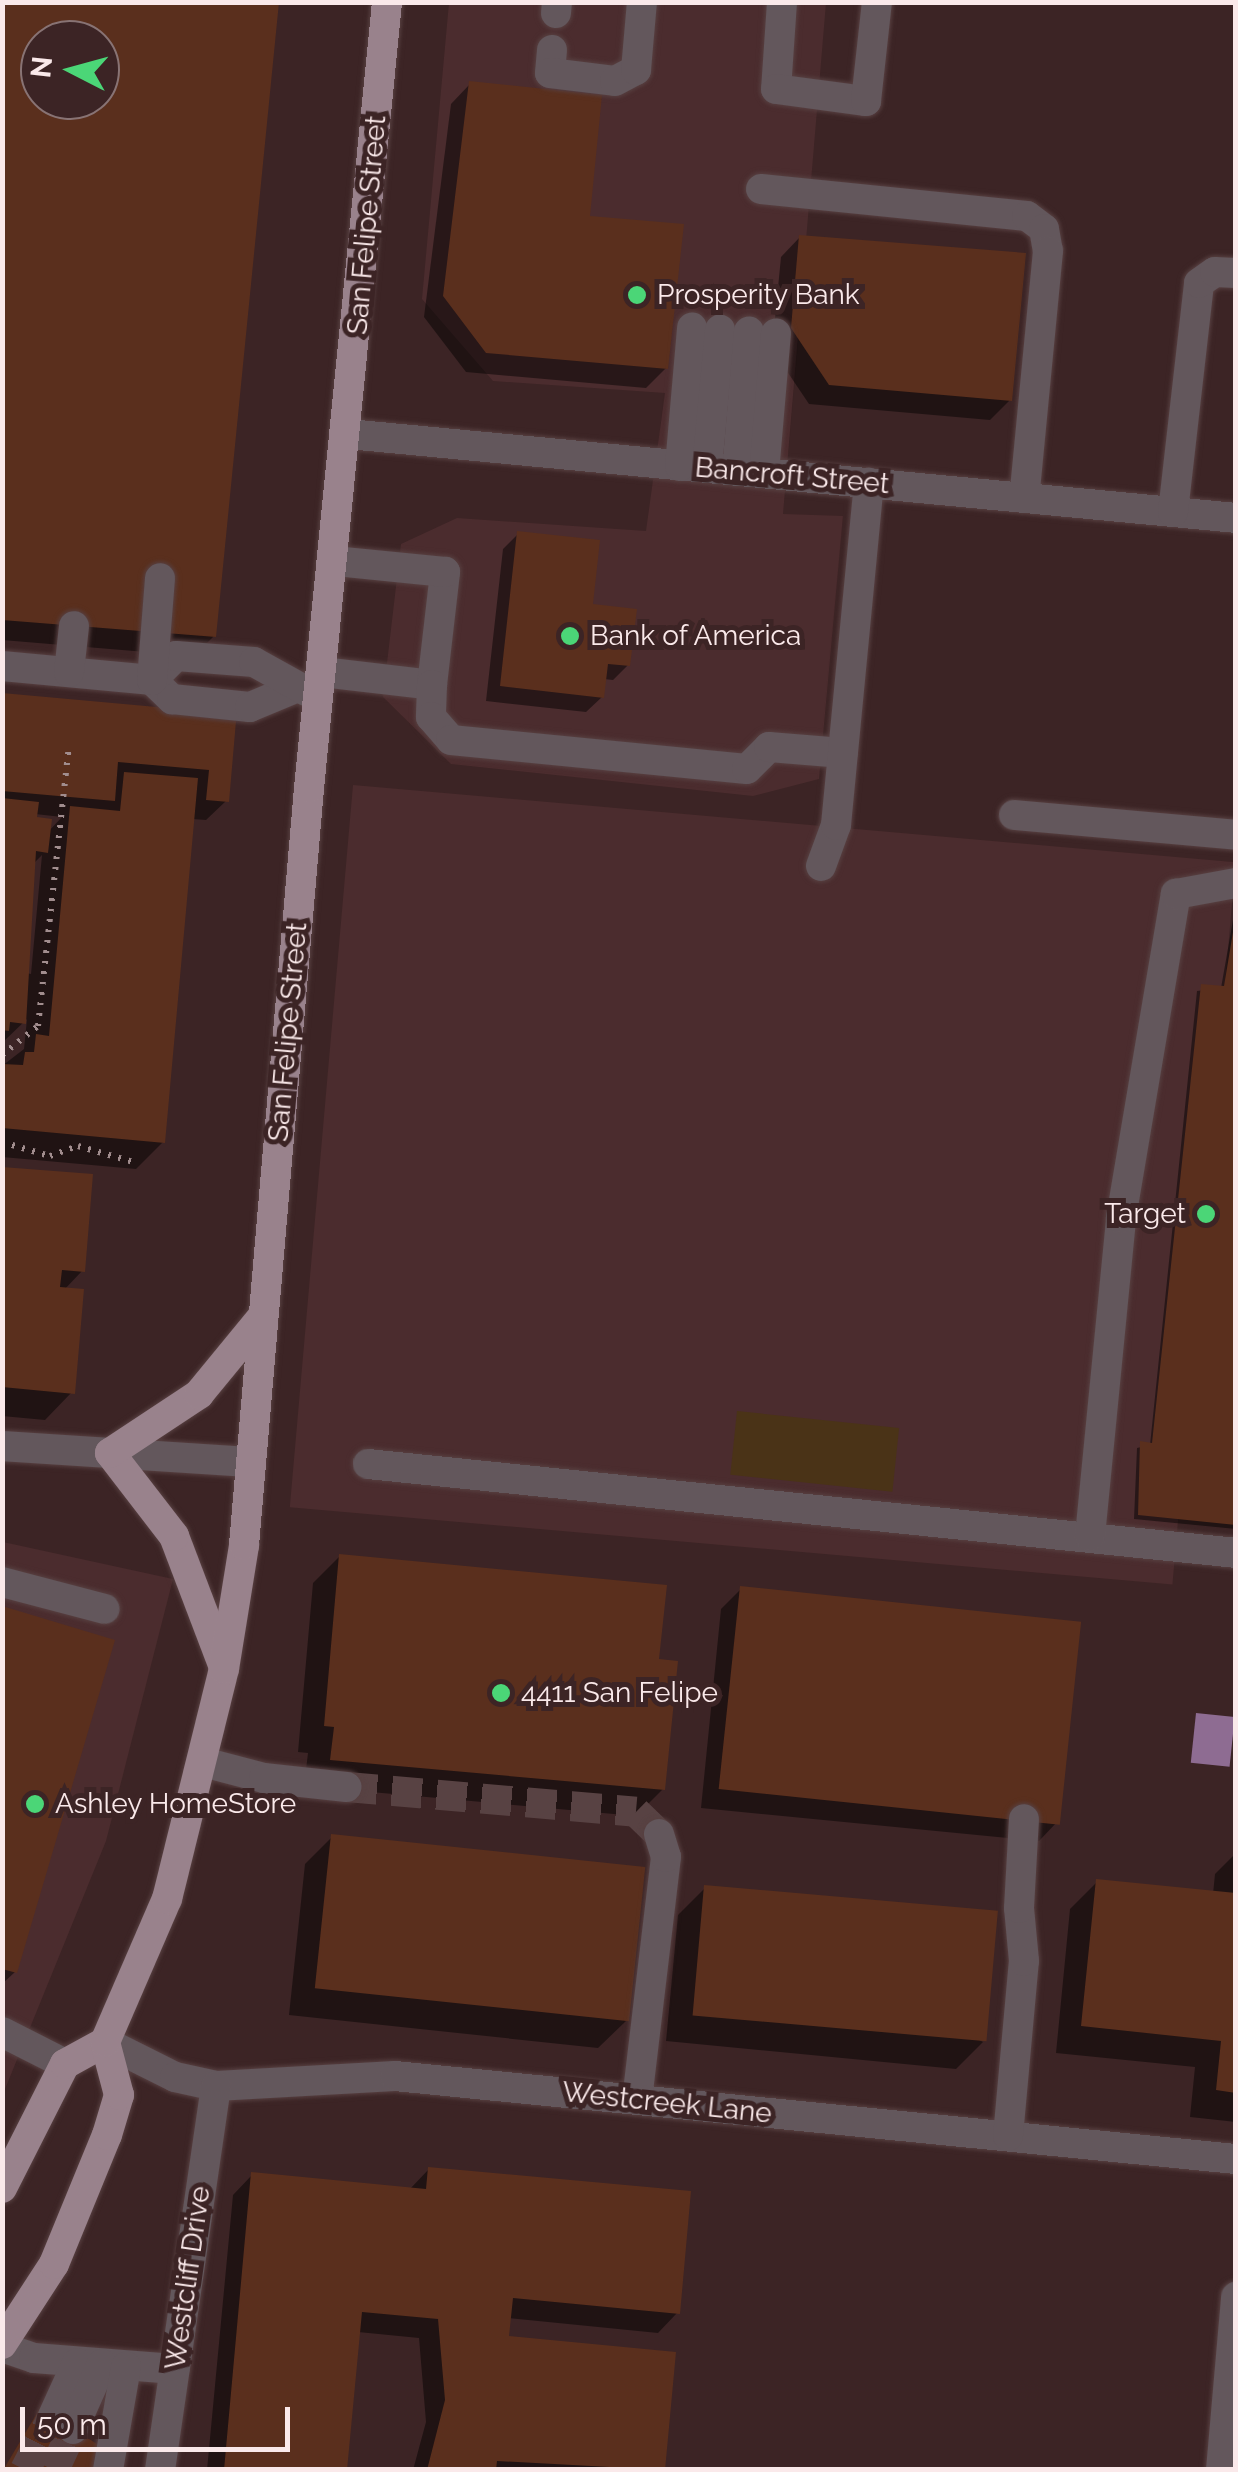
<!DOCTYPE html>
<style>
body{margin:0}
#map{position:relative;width:1238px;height:2472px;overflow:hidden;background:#3c2425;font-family:Raleway,sans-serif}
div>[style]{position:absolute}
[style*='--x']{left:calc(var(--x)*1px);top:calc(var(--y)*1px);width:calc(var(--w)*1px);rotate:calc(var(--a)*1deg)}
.built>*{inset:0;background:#4b2c2e;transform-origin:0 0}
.green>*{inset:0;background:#4a3317;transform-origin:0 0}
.water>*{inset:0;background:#8e6c92;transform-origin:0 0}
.shadow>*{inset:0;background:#0007}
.building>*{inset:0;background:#5a2f1d;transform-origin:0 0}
.minor-tunnel>*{height:30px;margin-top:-15px;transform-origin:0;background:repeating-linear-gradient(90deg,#584243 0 30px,transparent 0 45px)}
.path>*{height:6px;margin-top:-3px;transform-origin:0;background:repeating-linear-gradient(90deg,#a18d8e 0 2.5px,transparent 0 10.5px)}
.roads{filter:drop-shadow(0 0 2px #574041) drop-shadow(0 0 2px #574041)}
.minor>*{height:30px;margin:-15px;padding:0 15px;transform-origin:15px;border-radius:15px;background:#63575c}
.major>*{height:30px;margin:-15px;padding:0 15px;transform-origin:15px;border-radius:15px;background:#99828c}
.dots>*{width:28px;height:28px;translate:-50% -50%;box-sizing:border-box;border:5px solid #3c2425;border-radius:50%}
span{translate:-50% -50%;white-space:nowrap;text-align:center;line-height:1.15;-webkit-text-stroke:10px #3c2425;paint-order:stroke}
.street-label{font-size:28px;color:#fae9ea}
.poi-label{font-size:28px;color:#fae9ea}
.left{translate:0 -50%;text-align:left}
.right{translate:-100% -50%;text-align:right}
.frame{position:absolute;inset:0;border:5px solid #fae9ea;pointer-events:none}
.north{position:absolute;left:20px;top:20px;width:100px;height:100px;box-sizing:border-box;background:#3c2425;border:2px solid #887374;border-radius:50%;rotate:276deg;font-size:28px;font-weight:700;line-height:40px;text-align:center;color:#fae9ea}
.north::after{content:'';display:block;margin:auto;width:35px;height:45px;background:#4bd677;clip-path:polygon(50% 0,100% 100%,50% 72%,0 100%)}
.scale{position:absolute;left:20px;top:2407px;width:270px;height:45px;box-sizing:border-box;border:5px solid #fae9ea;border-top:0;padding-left:12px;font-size:30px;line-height:35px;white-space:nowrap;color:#fae9ea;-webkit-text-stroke:8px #3c2425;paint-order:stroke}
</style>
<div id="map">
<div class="built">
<div style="clip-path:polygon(449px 3px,826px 3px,783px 514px,843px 516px,819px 779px,753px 796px,451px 764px,383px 697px,401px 544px,457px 518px,646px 531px,665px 393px,493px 381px,422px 299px)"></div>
<div style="left:353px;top:785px;width:886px;height:725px;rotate:5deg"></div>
<div style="clip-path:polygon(3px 1542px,173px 1579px,106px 1841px,3px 2094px)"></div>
</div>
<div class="green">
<div style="left:737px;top:1411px;width:163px;height:64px;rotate:6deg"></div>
</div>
<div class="water">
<div style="left:1196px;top:1713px;width:39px;height:50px;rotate:6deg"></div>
</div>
<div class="shadow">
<div style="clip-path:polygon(evenodd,277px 2px,214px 636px,194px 656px,2px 640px,2px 3px,277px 2px,40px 40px,100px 40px,100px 100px,40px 100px,40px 40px)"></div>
<div style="clip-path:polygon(470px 84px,587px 218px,666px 368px,646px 388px,466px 372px,424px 317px,451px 104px)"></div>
<div style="clip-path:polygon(800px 237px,1010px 400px,990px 420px,809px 404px,772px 349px,781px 257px)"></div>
<div style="clip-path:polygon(518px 534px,590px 606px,628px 665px,613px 680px,604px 679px,602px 697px,586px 712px,486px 701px,503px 549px)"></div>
<div style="clip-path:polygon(evenodd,2px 696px,222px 715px,226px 801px,206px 820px,192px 819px,163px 1142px,136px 1169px,2px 1157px,2px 1066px,24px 1049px,27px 1019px,2px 1043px,2px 696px,35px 814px,62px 817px,48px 832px,35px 814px,2px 696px,42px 855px,31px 974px,26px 973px,33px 864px,42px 855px)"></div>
<div style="clip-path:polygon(1236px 903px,1236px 1529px,1134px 1519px,1137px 1448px,1150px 1445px,1197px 991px,1221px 988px)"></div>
<div style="clip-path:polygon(2px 1169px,82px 1271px,64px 1290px,72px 1392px,45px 1420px,2px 1416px)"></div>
<div style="clip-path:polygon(340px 1556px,656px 1662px,663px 1789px,636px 1816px,304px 1786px,308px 1753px,298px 1752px,313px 1583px)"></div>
<div style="clip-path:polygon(741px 1589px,1058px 1821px,1039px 1841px,701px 1808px,721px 1609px)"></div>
<div style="clip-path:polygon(2px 1608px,15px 1972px,2px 1984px)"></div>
<div style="clip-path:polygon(332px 1837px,626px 2021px,598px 2048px,289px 2015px,305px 1864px)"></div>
<div style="clip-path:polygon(1236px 1853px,1236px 2122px,1190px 2117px,1195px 2067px,1056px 2053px,1070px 1909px,1097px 1882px,1213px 1894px,1215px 1874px)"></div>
<div style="clip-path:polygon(705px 1888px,983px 2042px,956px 2069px,666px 2041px,678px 1915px)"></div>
<div style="clip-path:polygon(429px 2169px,677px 2313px,658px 2333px,508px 2318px,507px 2338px,663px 2470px,413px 2470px,426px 2422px,419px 2338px,358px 2332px,345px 2470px,207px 2470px,233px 2195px,252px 2175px,409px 2190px)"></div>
<div style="clip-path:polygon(36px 2416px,90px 2470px,4px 2470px)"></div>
</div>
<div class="building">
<div style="clip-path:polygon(evenodd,2px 2px,279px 2px,216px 637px,2px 620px,2px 2px,40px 40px,100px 40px,100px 100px,40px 100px,40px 40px)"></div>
<div style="clip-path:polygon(469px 81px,602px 95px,590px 216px,684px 224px,668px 369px,486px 353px,443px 296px)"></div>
<div style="clip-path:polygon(799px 235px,1026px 253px,1012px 401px,829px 385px,791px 328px)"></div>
<div style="clip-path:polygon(517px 531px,600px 540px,593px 604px,637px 609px,630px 666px,608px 664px,604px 698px,500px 686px)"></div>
<div style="clip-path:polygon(2px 693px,223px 713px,236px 721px,229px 802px,206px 800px,209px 770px,118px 762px,115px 801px,2px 791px)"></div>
<div style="clip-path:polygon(124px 772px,198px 778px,165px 1143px,2px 1128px,2px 1064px,23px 1065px,25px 1052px,34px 1052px,36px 1034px,49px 1036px,70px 806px,120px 811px)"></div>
<div style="clip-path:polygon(2px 798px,39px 802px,37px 817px,52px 819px,48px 853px,36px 851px,26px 1024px,10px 1022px,9px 1031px,2px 1030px)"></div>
<div style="clip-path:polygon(1236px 914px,1236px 1525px,1138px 1515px,1140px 1441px,1152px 1443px,1201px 984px,1224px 986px)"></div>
<div style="clip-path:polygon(2px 1167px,93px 1174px,85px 1272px,62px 1270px,60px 1287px,84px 1289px,75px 1394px,2px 1387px)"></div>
<div style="clip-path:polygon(339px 1554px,667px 1585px,659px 1659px,678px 1661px,665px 1790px,330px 1760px,334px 1727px,324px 1726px)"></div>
<div style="left:740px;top:1586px;width:343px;height:204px;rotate:6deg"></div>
<div style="clip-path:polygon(2px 1606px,115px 1640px,17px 1973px,2px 1969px)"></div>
<div style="left:331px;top:1834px;width:316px;height:155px;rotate:6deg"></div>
<div style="clip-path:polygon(1096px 1879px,1236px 1893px,1236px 2093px,1216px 2090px,1221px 2041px,1081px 2026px)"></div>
<div style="left:704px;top:1885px;width:295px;height:131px;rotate:5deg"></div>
<div style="clip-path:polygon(428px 2167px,691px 2191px,680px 2314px,513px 2298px,509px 2336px,676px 2352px,665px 2470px,497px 2461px,496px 2470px,427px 2470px,445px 2400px,438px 2319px,362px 2312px,347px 2470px,224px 2470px,251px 2172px,426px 2189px)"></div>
<div style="clip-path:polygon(40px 2408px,105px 2449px,93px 2470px,5px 2467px)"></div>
</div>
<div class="minor-tunnel">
<div style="--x:347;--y:1787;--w:290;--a:4.9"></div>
<div style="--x:636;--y:1812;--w:32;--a:44"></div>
<div style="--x:25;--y:2470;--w:61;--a:-62.6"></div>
<div style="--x:54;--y:2470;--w:45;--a:-65.1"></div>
</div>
<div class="path">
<div style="--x:2;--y:1055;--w:46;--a:-38.9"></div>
<div style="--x:38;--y:1026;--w:281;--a:-83.7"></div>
<div style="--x:2;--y:1142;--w:50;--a:16.3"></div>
<div style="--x:50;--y:1156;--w:30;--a:-20"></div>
<div style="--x:78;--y:1146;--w:57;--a:16.2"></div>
</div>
<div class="roads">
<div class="minor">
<div style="--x:782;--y:2;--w:87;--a:93.9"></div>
<div style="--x:776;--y:89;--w:91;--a:7.6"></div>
<div style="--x:866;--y:101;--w:100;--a:-83.7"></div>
<div style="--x:556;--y:13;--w:11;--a:-85"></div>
<div style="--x:552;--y:50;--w:23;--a:95"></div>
<div style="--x:550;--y:73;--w:65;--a:7"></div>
<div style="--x:615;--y:81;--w:24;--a:-28"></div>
<div style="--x:636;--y:70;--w:68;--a:-85"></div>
<div style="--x:761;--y:189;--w:267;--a:5.8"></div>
<div style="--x:1027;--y:216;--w:21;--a:37"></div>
<div style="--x:1044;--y:229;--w:22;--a:80"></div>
<div style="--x:1048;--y:251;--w:248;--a:95.5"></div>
<div style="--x:348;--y:434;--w:892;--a:5.4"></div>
<div style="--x:680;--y:466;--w:139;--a:-85"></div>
<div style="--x:707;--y:468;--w:139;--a:-84.6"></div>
<div style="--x:737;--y:471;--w:140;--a:-85.1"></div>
<div style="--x:764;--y:473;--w:140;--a:-85.1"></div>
<div style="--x:1173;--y:512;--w:230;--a:-83.5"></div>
<div style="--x:1199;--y:283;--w:19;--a:-35"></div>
<div style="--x:1215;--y:272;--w:21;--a:3"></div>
<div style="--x:2;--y:666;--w:151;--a:5.3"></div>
<div style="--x:152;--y:680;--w:28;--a:44"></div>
<div style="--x:172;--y:699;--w:78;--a:5.9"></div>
<div style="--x:250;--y:707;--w:47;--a:-22.7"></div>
<div style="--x:69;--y:672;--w:46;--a:-83.8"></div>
<div style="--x:322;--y:672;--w:111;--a:6.7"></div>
<div style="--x:432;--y:685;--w:114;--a:-83.4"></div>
<div style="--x:445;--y:572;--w:112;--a:-174.3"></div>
<div style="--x:152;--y:680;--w:34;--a:-45"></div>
<div style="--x:176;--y:656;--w:78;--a:4.4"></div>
<div style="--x:254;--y:662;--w:60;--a:29.1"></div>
<div style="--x:152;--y:680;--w:102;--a:-85.5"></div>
<div style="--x:432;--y:685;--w:32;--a:92"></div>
<div style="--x:431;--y:717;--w:30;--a:49"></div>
<div style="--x:451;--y:740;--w:297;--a:5.6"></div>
<div style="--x:747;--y:769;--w:31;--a:-45"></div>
<div style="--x:769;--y:747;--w:74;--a:4.6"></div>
<div style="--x:1014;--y:815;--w:223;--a:5.1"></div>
<div style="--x:821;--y:866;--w:44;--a:-69.9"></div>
<div style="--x:836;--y:825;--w:344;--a:-84.5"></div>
<div style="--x:2;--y:1446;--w:248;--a:3.7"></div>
<div style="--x:368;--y:1464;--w:873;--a:5.85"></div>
<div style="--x:1090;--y:1536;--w:320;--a:-84.4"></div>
<div style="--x:1121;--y:1218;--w:329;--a:-80.4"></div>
<div style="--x:1176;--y:894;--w:61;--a:-10.4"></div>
<div style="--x:2;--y:1582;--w:106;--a:14.7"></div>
<div style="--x:203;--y:1762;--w:63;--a:14.7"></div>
<div style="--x:264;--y:1778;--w:83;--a:6.2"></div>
<div style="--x:2;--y:2032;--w:71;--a:26.9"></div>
<div style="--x:105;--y:2042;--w:78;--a:26.6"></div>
<div style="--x:175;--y:2077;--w:42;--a:12.4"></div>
<div style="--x:216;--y:2086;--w:179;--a:-3.2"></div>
<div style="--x:395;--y:2076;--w:845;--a:5.64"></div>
<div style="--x:637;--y:2100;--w:245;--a:-83.2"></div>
<div style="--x:666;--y:1857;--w:24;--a:-107"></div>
<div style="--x:1008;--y:2136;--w:176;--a:-84.8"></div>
<div style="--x:1024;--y:1961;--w:53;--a:-95.4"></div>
<div style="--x:1019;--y:1908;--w:89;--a:-86.8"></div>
<div style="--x:2;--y:2347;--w:34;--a:19"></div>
<div style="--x:34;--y:2358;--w:141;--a:4.5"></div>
<div style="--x:53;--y:2416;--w:58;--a:-65.6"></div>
<div style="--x:73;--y:2429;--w:71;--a:-66"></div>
<div style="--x:108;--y:2470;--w:105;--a:-80.1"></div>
<div style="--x:160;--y:2470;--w:388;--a:-81.7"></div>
<div style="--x:1221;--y:2470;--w:174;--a:-85"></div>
</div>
<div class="major">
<div style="--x:223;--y:1665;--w:138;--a:-110.8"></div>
<div style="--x:174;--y:1536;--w:105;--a:-127.6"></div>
<div style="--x:110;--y:1453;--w:107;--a:-33.5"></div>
<div style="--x:199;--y:1394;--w:101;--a:-50.6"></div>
<div style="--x:2;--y:2188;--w:139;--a:-63.1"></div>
<div style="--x:65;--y:2064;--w:46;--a:-28.8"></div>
<div style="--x:2;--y:2344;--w:95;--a:-57"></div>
<div style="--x:54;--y:2264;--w:139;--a:-67.7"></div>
<div style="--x:107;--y:2135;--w:42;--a:-73.3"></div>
<div style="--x:119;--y:2095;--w:55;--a:-104.8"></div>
<div style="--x:105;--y:2042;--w:156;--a:-66.6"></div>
<div style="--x:167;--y:1899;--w:237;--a:-76.1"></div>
<div style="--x:224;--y:1669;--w:126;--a:-80.8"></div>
<div style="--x:244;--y:1545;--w:760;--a:-85.09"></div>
<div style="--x:309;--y:788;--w:790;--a:-84.33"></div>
</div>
</div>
<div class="dots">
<div style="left:637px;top:295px;background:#4bd677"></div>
<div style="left:570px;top:636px;background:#4bd677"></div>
<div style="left:1206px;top:1214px;background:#4bd677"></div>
<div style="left:501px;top:1693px;background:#4bd677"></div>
<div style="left:35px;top:1804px;background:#4bd677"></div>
</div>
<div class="street-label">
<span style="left:367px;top:225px;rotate:-85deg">San Felipe Street</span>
<span style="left:792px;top:476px;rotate:5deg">Bancroft Street</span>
<span style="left:288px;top:1032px;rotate:-85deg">San Felipe Street</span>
<span style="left:667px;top:2103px;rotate:6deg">Westcreek Lane</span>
<span style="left:188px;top:2278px;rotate:-82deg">Westcliff Drive</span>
</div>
<div class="poi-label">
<span class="left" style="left:657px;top:295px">Prosperity Bank</span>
<span class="left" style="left:590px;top:636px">Bank of America</span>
<span class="right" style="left:1186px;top:1214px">Target</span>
<span class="left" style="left:521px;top:1693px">4411 San Felipe</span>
<span class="left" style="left:55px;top:1804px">Ashley HomeStore</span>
</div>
<div class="frame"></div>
<div class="north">N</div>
<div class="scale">50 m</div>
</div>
